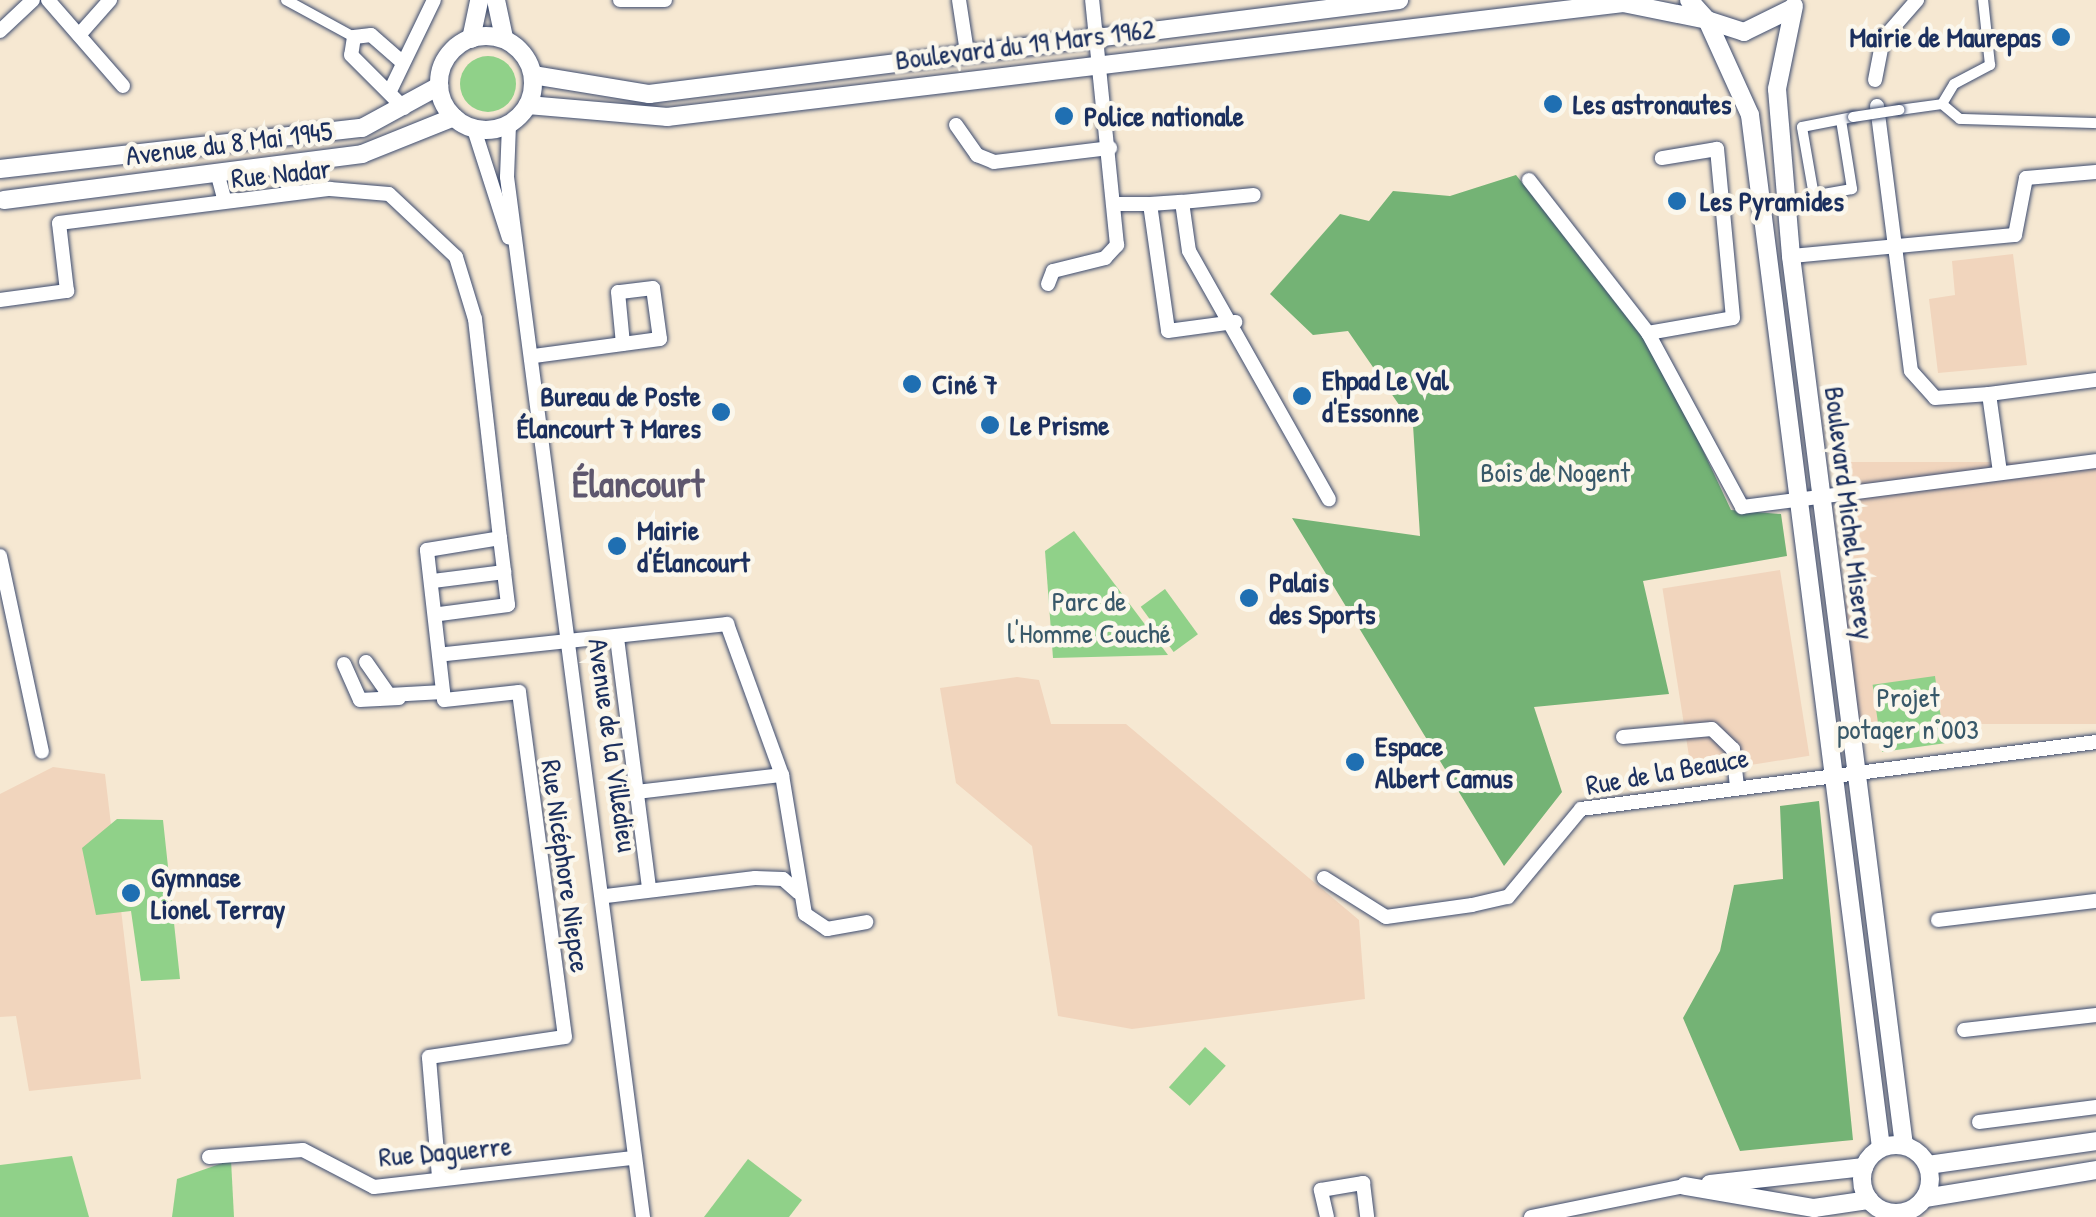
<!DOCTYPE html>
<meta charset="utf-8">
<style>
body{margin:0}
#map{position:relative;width:2096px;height:1217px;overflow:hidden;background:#f6e8d2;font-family:"Patrick Hand",sans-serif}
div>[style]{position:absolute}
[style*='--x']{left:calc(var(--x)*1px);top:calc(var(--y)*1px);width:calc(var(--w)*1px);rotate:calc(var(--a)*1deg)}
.built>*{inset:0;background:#f1d5bd;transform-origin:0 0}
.green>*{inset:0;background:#90d189;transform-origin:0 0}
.round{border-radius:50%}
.forest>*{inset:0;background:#74b375}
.roads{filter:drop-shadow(0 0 2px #3c4b6f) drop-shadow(0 0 2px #3c4b6f)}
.pedestrian>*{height:10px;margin:-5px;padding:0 5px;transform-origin:5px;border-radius:5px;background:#fff}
.minor>*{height:14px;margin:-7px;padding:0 7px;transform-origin:7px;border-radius:7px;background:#fff}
.tertiary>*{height:18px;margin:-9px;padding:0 9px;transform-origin:9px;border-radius:9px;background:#fff}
.tertiary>.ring{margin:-9px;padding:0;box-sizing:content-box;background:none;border:18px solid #fff;border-radius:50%}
.bridges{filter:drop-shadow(0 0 2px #3c4b6f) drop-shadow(0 0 2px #3c4b6f)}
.pedestrian-bridge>*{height:10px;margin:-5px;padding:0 5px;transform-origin:5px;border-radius:5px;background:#fff}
.dots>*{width:28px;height:28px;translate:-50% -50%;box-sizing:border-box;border:5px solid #fbf7ec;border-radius:50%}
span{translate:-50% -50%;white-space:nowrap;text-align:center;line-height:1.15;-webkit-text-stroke:9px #fbf7ec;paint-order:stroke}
.poi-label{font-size:28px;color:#1b2f5e;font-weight:700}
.right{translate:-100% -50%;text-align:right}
.left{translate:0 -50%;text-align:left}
.street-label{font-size:28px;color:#1b2f5e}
.park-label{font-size:28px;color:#385869}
.district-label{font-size:38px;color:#5e576e;font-weight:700}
</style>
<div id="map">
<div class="built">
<div style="clip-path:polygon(2013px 254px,2027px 365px,1938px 373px,1929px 299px,1955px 295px,1952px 261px)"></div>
<div style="left:2096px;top:462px;width:262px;height:250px;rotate:90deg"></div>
<div style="left:1780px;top:570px;width:188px;height:119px;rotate:81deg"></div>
<div style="clip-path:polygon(1017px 677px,1039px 680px,1051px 724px,1126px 724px,1359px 920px,1365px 999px,1132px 1029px,1058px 1016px,1032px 846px,956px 783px,940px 688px)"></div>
<div style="clip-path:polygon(53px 767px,105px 774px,141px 1079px,29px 1091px,16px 1016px,0 1017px,0 794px)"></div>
</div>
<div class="green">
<div class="round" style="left:460px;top:56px;width:56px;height:56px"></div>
<div style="clip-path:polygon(1074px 531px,1107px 574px,1168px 655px,1053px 658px,1045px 551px)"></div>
<div style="left:1165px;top:589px;width:56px;height:30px;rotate:54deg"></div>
<div style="left:1935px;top:676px;width:68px;height:63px;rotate:82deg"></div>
<div style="clip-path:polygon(117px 819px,163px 820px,180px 979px,141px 981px,131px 911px,96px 915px,82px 848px)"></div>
<div style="left:1205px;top:1047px;width:28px;height:54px;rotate:42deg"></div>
<div style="clip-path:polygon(72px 1156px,89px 1217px,0 1217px,0 1165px)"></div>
<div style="clip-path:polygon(748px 1159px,802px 1200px,789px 1217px,704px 1217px)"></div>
<div style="clip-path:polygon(231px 1160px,234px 1217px,172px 1217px,177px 1179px)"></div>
</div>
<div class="forest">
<div style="clip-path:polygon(1516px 175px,1654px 346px,1731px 510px,1781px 514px,1787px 556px,1643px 581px,1669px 694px,1534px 707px,1562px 792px,1504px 866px,1292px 518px,1420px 536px,1413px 425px,1348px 331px,1313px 335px,1270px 294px,1340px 214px,1369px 221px,1393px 191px,1450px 196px)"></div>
<div style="clip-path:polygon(1819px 801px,1853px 1140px,1740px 1151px,1683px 1018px,1720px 951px,1734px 885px,1783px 879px,1780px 806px)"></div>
</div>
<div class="roads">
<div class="pedestrian">
<div style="--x:286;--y:0;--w:77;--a:28.6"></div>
<div style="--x:1942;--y:104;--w:23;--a:-59"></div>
<div style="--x:1954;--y:84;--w:41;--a:-27.8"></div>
<div style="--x:1990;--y:65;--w:65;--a:-96.1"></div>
<div style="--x:1899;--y:110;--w:43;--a:-7.9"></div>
<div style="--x:1942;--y:104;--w:23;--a:40"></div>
<div style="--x:1960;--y:119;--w:136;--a:1.7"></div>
<div style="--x:1841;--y:120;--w:70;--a:80.9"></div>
<div style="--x:1852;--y:189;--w:39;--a:170"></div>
<div style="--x:1814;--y:196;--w:70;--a:-99.9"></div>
<div style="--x:1802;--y:127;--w:52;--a:-11.1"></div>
</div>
<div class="minor">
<div style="--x:48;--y:0;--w:114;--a:48.9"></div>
<div style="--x:620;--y:0;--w:45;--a:0"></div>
<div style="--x:959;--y:0;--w:53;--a:81.3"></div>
<div style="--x:0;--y:31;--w:45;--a:-43.2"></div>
<div style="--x:79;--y:35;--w:47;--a:-48.5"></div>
<div style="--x:402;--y:62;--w:41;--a:-138.9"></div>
<div style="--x:371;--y:35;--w:17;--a:173"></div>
<div style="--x:354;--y:37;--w:18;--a:99"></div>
<div style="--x:351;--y:55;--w:75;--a:45"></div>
<div style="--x:1875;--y:80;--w:42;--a:-79"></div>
<div style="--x:1883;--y:39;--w:52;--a:-48.9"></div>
<div style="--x:390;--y:91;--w:101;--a:-64.2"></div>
<div style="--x:1877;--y:106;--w:267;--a:82.7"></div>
<div style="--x:1911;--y:371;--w:36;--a:48"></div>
<div style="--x:1935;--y:398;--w:54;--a:-4.2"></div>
<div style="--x:1989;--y:394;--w:79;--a:82"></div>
<div style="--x:509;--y:125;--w:52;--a:92.2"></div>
<div style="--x:507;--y:177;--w:1049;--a:82.55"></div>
<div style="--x:956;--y:125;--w:37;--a:55"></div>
<div style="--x:977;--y:155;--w:18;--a:22"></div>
<div style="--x:994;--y:162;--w:117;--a:-6.9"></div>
<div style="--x:474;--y:129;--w:114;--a:72.2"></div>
<div style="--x:269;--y:165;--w:36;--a:46"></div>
<div style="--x:294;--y:191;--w:7;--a:164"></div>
<div style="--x:217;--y:172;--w:30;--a:75"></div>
<div style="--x:225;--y:201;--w:11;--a:-5"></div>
<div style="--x:1529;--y:180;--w:194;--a:52.1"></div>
<div style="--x:1648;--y:333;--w:198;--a:61.6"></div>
<div style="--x:1742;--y:507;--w:357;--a:-7.4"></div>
<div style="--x:1182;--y:202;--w:72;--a:-5.6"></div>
<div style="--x:1118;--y:204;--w:32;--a:0"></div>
<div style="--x:1150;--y:204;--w:128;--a:81.9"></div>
<div style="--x:1168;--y:331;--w:68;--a:-7.7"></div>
<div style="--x:1150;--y:204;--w:32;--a:-4"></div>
<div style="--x:1182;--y:202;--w:49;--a:81.9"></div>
<div style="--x:1189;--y:251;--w:285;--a:60.6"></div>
<div style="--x:1791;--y:256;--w:225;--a:-5.4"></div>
<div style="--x:2015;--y:235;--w:58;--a:-79.1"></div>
<div style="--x:2026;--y:178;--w:70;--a:-4.9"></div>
<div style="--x:1048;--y:284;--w:14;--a:-69"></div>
<div style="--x:1053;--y:271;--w:54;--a:-14"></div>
<div style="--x:1105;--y:258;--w:18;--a:-47"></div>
<div style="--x:1117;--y:245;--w:246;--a:-95.8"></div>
<div style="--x:0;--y:300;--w:68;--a:-7.7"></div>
<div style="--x:67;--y:291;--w:68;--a:-96.7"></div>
<div style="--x:59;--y:223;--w:273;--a:-7.2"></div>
<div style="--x:330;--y:189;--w:59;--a:4.8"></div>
<div style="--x:389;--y:194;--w:92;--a:43.2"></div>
<div style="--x:456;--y:257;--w:65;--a:73"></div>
<div style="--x:475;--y:319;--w:220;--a:83.5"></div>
<div style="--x:1648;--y:333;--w:86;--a:-10"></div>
<div style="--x:1733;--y:318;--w:170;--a:-95.4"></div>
<div style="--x:1717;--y:149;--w:56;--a:170.7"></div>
<div style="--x:534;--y:356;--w:127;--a:-7.7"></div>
<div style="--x:660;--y:339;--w:51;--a:-97.8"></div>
<div style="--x:653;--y:288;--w:35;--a:173"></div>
<div style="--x:618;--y:292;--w:52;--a:84.5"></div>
<div style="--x:1989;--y:394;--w:108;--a:-7.5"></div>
<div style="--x:0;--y:556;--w:200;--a:77.9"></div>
<div style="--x:433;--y:581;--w:72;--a:-7.2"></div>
<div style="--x:504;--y:572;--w:33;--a:83"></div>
<div style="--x:508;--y:605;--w:69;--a:172.5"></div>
<div style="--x:617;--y:638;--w:253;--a:82.7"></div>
<div style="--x:446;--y:654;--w:283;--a:-6.1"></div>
<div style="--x:727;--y:624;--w:161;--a:70"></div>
<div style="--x:782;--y:775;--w:141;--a:80.6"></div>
<div style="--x:805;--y:914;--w:27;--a:34"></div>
<div style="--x:827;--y:929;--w:40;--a:-10"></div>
<div style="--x:366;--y:662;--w:40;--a:55.1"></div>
<div style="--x:389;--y:695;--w:54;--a:-3.2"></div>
<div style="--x:344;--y:664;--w:39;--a:66"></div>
<div style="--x:360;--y:700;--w:39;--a:-3"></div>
<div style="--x:1623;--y:737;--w:89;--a:-5.1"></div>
<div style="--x:1712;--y:729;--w:29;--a:44"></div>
<div style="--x:1733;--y:749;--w:36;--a:84"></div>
<div style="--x:637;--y:792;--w:146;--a:-6.7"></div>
<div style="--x:1324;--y:878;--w:73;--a:32.2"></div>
<div style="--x:1386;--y:917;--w:87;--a:-7.9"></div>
<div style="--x:1472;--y:905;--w:37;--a:-13"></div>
<div style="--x:1508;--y:897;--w:114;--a:-50.3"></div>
<div style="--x:1581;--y:809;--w:519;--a:-7.41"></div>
<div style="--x:606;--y:896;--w:150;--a:-6.9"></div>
<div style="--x:755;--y:878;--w:28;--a:2"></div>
<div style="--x:783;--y:879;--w:20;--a:41"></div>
<div style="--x:1938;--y:920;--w:159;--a:-6.9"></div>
<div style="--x:1964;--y:1030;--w:133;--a:-6.5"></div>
<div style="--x:1979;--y:1122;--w:118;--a:-7.3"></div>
<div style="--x:209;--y:1157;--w:94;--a:-4.3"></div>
<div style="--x:303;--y:1150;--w:80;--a:27.5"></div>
<div style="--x:374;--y:1187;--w:261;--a:-6.4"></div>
<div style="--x:439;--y:1177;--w:120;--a:-94.8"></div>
<div style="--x:429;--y:1057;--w:137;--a:-8.4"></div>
<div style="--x:565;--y:1037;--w:348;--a:-97.6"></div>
<div style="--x:519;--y:692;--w:75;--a:173.9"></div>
<div style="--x:444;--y:700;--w:151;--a:-96.5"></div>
<div style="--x:427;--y:550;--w:74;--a:-9.3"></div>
<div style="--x:500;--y:538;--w:34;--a:83"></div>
<div style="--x:1898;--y:1213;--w:4;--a:76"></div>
<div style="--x:1327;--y:1217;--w:28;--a:-103"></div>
<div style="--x:1321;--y:1190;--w:43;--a:-9.5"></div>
<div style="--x:1363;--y:1183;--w:34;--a:83"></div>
<div style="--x:1531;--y:1217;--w:157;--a:-11.4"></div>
</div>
<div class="tertiary">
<div style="--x:496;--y:0;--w:40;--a:78"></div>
<div style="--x:1689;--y:0;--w:27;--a:48"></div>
<div style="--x:1707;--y:20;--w:39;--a:18"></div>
<div style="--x:1744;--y:32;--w:52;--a:-26.1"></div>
<div style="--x:1794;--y:6;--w:85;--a:101.6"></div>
<div style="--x:1777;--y:89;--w:168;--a:85.2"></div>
<div style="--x:1791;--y:256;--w:896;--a:82.76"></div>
<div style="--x:1707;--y:20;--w:104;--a:65.6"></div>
<div style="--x:1750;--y:115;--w:1040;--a:82.77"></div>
<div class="ring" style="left:439px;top:36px;width:76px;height:76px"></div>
<div style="--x:471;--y:39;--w:40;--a:-78"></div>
<div style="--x:533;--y:75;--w:118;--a:9.3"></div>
<div style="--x:649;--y:94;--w:756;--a:-7.14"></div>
<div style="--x:528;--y:105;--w:140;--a:4.9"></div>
<div style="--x:667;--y:117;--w:963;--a:-6.8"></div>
<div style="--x:1623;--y:3;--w:86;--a:11.4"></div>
<div style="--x:0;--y:169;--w:364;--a:-6.5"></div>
<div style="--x:362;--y:128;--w:88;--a:-28.6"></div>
<div style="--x:4;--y:200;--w:361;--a:-7.3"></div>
<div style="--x:362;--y:154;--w:99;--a:-21.9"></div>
<div class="ring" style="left:1862px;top:1145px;width:50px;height:50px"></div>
<div style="--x:1928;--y:1165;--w:170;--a:-8.1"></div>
<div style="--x:1710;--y:1184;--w:155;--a:-6.3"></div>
<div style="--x:1685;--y:1186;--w:131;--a:9.7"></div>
<div style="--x:1814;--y:1208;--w:56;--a:-8.3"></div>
<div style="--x:1925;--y:1198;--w:173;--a:-9.3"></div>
</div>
</div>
<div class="bridges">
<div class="pedestrian-bridge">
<div style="--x:1853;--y:117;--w:47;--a:-8.7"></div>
</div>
</div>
<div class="dots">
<div style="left:2061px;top:37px;background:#1f6fb2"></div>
<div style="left:1553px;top:104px;background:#1f6fb2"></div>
<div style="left:1064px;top:116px;background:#1f6fb2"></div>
<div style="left:1677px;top:201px;background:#1f6fb2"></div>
<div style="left:912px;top:384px;background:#1f6fb2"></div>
<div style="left:1302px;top:396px;background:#1f6fb2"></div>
<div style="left:721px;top:412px;background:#1f6fb2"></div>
<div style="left:990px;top:425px;background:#1f6fb2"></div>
<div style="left:617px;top:546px;background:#1f6fb2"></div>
<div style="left:1249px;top:598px;background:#1f6fb2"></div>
<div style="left:1355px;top:762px;background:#1f6fb2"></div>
<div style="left:131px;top:893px;background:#1f6fb2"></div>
</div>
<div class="poi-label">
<span class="right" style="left:2041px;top:37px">Mairie de Maurepas</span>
<span class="left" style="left:1573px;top:104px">Les astronautes</span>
<span class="left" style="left:1084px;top:116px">Police nationale</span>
<span class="left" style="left:1700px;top:201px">Les Pyramides</span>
<span class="left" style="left:1322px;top:396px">Ehpad Le Val<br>d'Essonne</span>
<span class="left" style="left:932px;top:384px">Ciné 7</span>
<span class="right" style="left:701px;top:412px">Bureau de Poste<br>Élancourt 7 Mares</span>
<span class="left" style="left:1010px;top:425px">Le Prisme</span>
<span class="left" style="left:637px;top:546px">Mairie<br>d'Élancourt</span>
<span class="left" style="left:1269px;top:598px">Palais<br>des Sports</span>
<span class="left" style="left:1375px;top:762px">Espace<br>Albert Camus</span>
<span class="left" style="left:151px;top:893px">Gymnase<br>Lionel Terray</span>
</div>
<div class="street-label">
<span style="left:1025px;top:44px;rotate:-7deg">Boulevard du 19 Mars 1962</span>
<span style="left:229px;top:143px;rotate:-7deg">Avenue du 8 Mai 1945</span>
<span style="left:281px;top:173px;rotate:-6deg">Rue Nadar</span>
<span style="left:1850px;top:513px;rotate:83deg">Boulevard Michel Miserey</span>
<span style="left:613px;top:745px;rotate:82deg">Avenue de la Villedieu</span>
<span style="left:1667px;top:771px;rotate:-10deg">Rue de la Beauce</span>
<span style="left:566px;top:866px;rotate:82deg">Rue Nicéphore Niepce</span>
<span style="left:445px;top:1151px;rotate:-5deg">Rue Daguerre</span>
</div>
<div class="park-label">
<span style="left:1555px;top:472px">Bois de Nogent</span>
<span style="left:1089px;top:617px">Parc de<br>l'Homme Couché</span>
<span style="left:1908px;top:713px">Projet<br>potager n°003</span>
</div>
<div class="district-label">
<span style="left:638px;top:484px">Élancourt</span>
</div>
</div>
